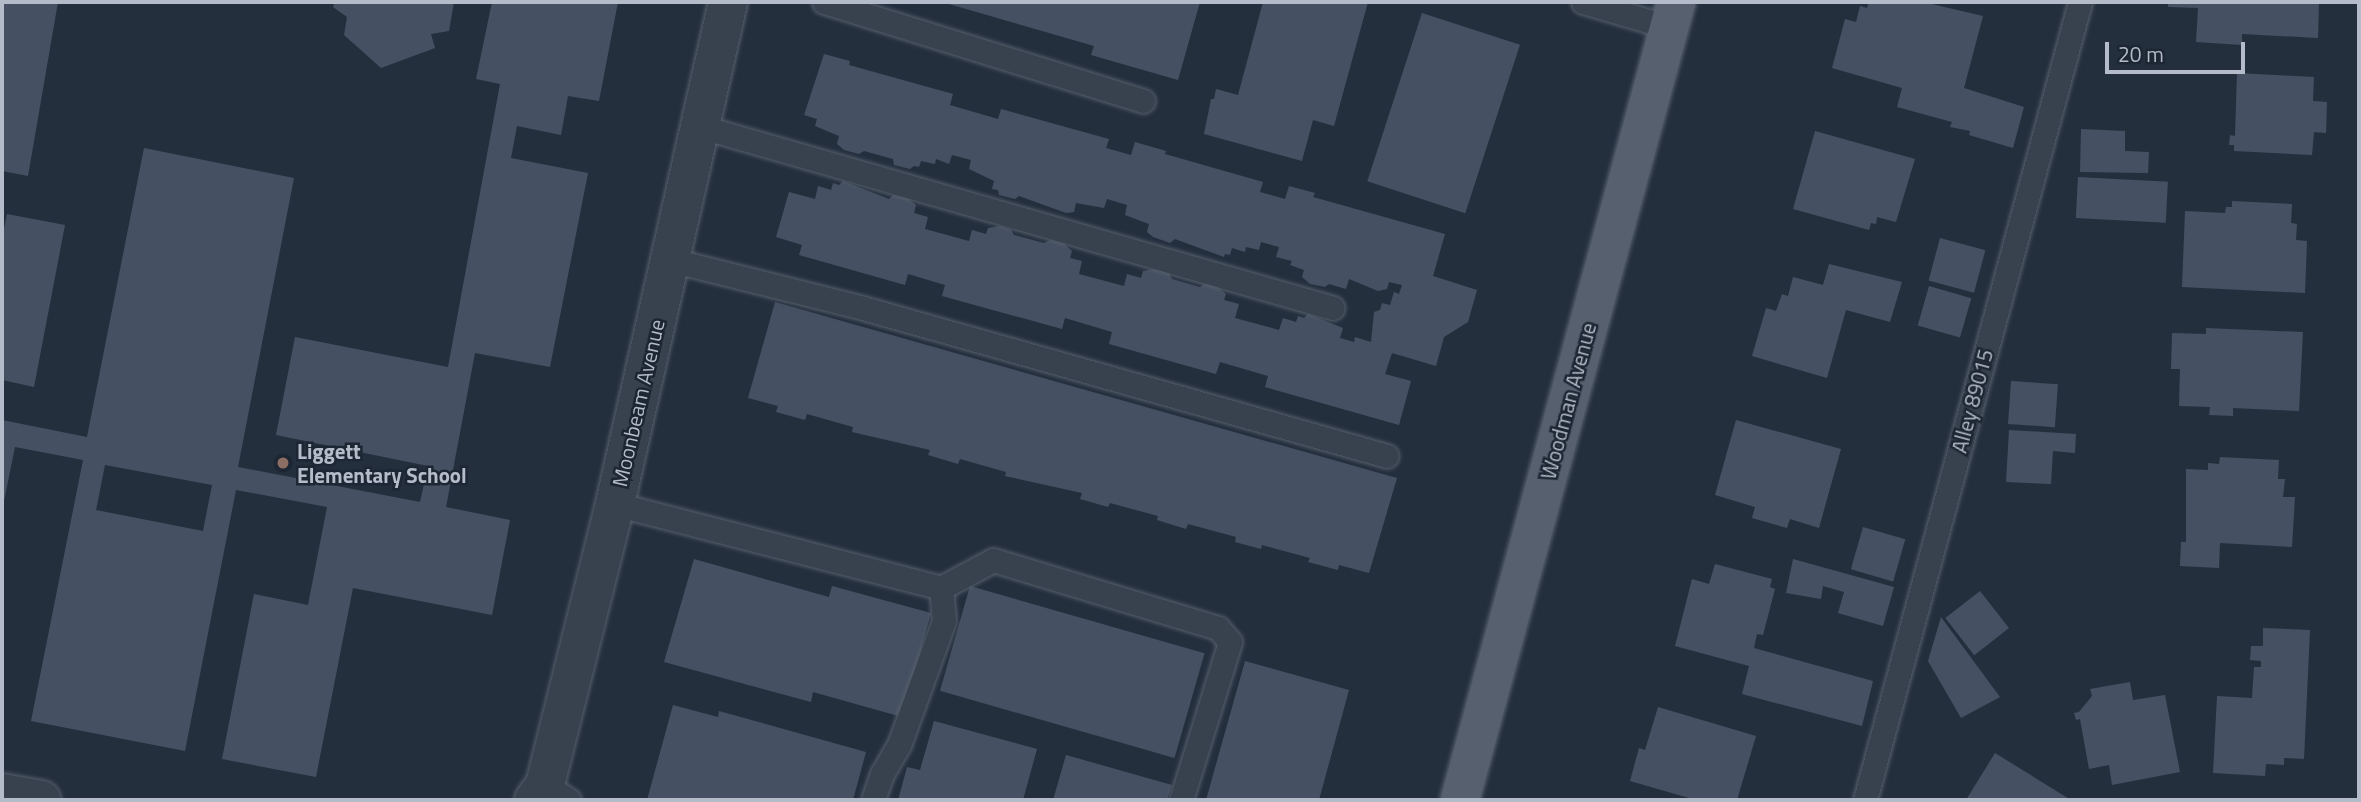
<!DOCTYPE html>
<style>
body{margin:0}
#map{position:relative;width:2361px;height:802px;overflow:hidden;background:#242f3e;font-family:"Titillium Web",sans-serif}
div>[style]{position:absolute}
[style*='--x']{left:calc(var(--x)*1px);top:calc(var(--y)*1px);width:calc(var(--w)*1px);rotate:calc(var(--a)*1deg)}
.building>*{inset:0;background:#455162;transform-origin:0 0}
.roads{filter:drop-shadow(0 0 2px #565f6c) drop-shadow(0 0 2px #565f6c)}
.service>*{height:23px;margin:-11.5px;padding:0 11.5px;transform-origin:11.5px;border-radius:11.5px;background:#38414e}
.minor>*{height:38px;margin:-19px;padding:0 19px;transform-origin:19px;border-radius:19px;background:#38414e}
.primary>*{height:38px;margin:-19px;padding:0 19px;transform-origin:19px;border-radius:19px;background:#56606e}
.dots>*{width:19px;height:19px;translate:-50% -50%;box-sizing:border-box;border:4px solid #1d2633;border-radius:50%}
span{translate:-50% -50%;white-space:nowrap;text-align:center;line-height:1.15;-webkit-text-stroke:5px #1d2633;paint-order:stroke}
.street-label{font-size:21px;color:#b4bcc9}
.poi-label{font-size:21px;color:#b4bcc9;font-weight:700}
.left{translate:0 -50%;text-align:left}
.frame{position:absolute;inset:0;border:4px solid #b4bcc9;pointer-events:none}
.scale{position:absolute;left:2105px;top:42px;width:140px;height:32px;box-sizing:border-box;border:4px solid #b4bcc9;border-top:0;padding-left:9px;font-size:21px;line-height:24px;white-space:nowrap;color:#b4bcc9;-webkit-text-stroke:5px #1d2633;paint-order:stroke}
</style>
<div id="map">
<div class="building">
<div style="clip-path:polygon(2px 2px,58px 2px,28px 176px,2px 171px)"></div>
<div style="clip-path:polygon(335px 2px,454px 2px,449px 31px,431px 34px,435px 48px,381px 68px,344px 35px,347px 17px,333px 7px)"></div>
<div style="clip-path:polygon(evenodd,492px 2px,618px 2px,599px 101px,568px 96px,561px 135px,517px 126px,511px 158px,588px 173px,550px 367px,475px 353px,446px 507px,510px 520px,492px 615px,353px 588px,316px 777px,222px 759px,254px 594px,308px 605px,327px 507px,236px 490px,185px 751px,31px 721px,83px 460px,15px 447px,2px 511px,2px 420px,87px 437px,144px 148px,294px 178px,238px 467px,420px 502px,428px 466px,276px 435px,295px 337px,448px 367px,500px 84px,476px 79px,492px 2px,105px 465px,212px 485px,203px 531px,96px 510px,105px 465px)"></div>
<div style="clip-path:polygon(942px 2px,1200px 2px,1178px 80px,1091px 55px,1094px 46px)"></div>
<div style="clip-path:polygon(1263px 2px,1368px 2px,1334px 126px,1313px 120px,1302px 161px,1204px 134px,1211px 99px,1214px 99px,1216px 89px,1238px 95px)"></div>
<div style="clip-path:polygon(1869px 2px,1923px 2px,1983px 16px,1964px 88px,2024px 107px,2013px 148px,1969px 135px,1970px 131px,1950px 127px,1952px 122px,1897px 107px,1902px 88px,1832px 68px,1845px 19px,1856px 22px,1860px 6px,1867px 8px)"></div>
<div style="clip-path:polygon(2168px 2px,2319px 2px,2318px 38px,2242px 34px,2242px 45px,2196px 42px,2198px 8px,2168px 7px)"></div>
<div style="left:1422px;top:13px;width:103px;height:177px;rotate:18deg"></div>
<div style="clip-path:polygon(824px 54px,850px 61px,849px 65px,953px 94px,950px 105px,998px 119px,1001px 109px,1109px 139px,1106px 148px,1131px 155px,1135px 142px,1166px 151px,1165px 154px,1263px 182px,1260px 192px,1285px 199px,1289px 186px,1315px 193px,1313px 197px,1445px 234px,1433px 276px,1477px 290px,1468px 322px,1444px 337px,1436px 366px,1392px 353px,1385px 374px,1411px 381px,1399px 425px,1265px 387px,1268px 376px,1220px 362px,1216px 374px,1109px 344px,1112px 332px,1065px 318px,1062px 329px,942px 296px,945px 285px,908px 274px,905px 285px,799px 255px,802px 245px,776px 237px,789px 192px,815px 199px,818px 186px,831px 190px,833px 183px,839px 185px,843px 181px,889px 199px,893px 195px,909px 199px,916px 205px,914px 213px,928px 217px,925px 229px,969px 241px,972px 230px,986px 234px,988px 228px,1000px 226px,1011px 230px,1014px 235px,1044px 243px,1050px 240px,1063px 243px,1072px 251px,1070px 258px,1082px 261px,1079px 274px,1124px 286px,1127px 274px,1141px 278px,1143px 271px,1154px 269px,1169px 273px,1172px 279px,1200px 287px,1205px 283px,1218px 287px,1226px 294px,1224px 300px,1239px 304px,1235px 318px,1279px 330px,1283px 318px,1296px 322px,1298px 316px,1304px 318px,1308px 314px,1343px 328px,1340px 338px,1354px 342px,1355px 337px,1371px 342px,1374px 312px,1380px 310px,1382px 303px,1390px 305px,1394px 292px,1399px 294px,1402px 285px,1389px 282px,1387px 289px,1378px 291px,1349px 279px,1346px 289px,1329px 284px,1325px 287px,1310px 284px,1302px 277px,1304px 270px,1290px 265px,1292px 261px,1276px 257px,1279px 247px,1261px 242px,1259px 250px,1246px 247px,1245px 252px,1232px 248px,1230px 255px,1225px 254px,1224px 257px,1175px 239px,1170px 243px,1153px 237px,1147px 232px,1149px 224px,1125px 215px,1127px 205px,1107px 199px,1104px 208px,1076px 203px,1074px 212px,1066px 213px,1019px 196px,1015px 199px,999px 195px,998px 190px,992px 189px,994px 181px,969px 169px,971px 160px,952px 155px,949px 164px,936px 159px,935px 164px,921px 161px,919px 167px,914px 166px,910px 169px,894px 165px,893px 159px,864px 151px,859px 154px,844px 150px,837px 144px,839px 136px,815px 126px,817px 119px,804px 115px)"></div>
<div style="clip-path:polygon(2237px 73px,2314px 77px,2313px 101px,2327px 102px,2326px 133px,2314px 132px,2312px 155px,2234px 151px,2234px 145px,2229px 145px,2230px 135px,2235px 136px)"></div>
<div style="clip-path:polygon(2081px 129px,2125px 131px,2125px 151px,2149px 152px,2148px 173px,2080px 172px)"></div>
<div style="clip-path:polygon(1815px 131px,1915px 159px,1896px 222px,1877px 217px,1876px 224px,1871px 223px,1869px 230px,1793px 209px)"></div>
<div style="left:2078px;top:177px;width:90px;height:41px;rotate:3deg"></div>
<div style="clip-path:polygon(2232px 201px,2292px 204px,2291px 223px,2297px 224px,2296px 240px,2307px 241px,2305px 293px,2182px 287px,2185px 211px,2225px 213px,2226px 207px,2232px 207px)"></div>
<div style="clip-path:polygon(7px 214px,65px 225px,34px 387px,2px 380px,2px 238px)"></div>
<div style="left:1940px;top:238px;width:47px;height:44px;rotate:15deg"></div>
<div style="clip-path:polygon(1829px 264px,1902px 282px,1890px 322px,1846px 310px,1827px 378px,1752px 356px,1766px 308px,1776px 311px,1782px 294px,1788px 296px,1793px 277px,1823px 285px)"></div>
<div style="left:1929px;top:286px;width:44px;height:41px;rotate:16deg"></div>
<div style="clip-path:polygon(775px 302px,1397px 478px,1369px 573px,1339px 565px,1338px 570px,1308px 562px,1310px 558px,1262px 545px,1261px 549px,1235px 542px,1236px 537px,1188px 524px,1186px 529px,1157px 520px,1158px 516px,1110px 503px,1108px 507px,1080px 499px,1082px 493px,1005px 476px,1006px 472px,960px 459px,958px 464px,928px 455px,930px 450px,852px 432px,853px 427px,807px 414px,805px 420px,776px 412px,778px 406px,748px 398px)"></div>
<div style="clip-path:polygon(2206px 328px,2303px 332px,2299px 411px,2233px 408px,2233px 416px,2209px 415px,2210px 407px,2179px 406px,2180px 369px,2171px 369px,2172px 333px,2206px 334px)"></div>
<div style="left:2011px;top:381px;width:47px;height:43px;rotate:4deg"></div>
<div style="clip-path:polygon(1736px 420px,1841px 449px,1819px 528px,1790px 519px,1787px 528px,1752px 518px,1755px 507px,1715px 495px)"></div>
<div style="clip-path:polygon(2009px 430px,2076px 434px,2075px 453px,2053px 451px,2051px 484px,2006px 482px)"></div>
<div style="clip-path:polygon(2220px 457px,2279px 460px,2278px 479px,2285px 479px,2283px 497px,2295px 497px,2292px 547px,2220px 543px,2219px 568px,2180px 566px,2181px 542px,2186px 542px,2186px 469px,2208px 470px,2208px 463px,2219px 464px)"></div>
<div style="left:1863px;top:527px;width:44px;height:44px;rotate:16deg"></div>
<div style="clip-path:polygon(694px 559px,829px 597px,832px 586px,931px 613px,902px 717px,813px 692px,811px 702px,664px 662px)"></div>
<div style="clip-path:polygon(1793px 559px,1894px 587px,1883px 626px,1838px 613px,1844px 592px,1823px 586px,1821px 599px,1786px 593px)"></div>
<div style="clip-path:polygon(1715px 564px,1772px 579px,1770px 587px,1775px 589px,1763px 635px,1757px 634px,1754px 648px,1873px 681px,1862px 726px,1742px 694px,1749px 666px,1675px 646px,1692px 579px,1709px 584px)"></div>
<div style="left:970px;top:586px;width:244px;height:109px;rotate:16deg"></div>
<div style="left:1980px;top:591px;width:47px;height:44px;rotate:52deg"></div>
<div style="clip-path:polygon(1941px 617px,2000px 697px,1961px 718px,1928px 661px)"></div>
<div style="clip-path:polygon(2263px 628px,2310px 630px,2304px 759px,2284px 758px,2284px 765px,2266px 764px,2265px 776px,2213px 773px,2217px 696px,2252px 698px,2254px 667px,2261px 667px,2261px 661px,2250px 660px,2251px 646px,2263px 646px)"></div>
<div style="clip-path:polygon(1245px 661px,1349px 690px,1319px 800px,1206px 800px)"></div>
<div style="clip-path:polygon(2130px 682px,2133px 700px,2165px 695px,2180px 772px,2112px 785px,2109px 765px,2089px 769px,2080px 719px,2076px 720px,2074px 713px,2079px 712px,2092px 696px,2090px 689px)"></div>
<div style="clip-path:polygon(673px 705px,718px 717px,719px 711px,866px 752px,853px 800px,647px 800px)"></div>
<div style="clip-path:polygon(1658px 707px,1756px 736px,1737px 800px,1696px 800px,1630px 781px,1639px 748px,1645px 750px)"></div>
<div style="clip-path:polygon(934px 721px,1037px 749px,1023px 800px,898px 800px,907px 767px,920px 770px)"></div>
<div style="clip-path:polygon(1995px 753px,2071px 800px,1966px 800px)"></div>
<div style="clip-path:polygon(1066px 755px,1172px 785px,1167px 800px,1053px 800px)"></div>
</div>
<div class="roads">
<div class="service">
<div style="--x:824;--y:2;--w:334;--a:17.2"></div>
<div style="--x:1583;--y:2;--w:90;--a:16.2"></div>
<div style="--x:702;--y:127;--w:656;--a:16.01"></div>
<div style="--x:671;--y:260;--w:198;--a:14"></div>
<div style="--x:863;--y:308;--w:544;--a:15.77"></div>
<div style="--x:615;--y:504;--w:337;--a:14.4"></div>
<div style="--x:941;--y:588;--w:59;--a:-28.3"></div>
<div style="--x:993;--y:560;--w:235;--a:16.8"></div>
<div style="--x:1218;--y:628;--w:18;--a:49"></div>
<div style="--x:1230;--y:642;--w:165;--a:107.2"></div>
<div style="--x:545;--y:785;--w:28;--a:32"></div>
<div style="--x:873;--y:800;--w:28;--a:-71"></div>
<div style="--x:882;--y:774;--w:34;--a:-60"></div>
<div style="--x:899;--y:745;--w:132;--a:-70.1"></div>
<div style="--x:944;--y:621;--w:33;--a:-95"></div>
<div style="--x:1865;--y:800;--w:826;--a:-74.92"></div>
</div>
<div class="minor">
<div style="--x:2;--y:793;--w:40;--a:10"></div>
<div style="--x:534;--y:800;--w:19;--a:-54"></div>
<div style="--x:545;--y:785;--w:290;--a:-76"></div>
<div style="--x:615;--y:504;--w:515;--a:-77.31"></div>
</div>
<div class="primary">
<div style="--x:1460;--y:800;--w:827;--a:-74.85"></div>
</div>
</div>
<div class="dots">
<div style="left:283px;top:463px;background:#8d6e63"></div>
</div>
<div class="street-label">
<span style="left:1568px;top:401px;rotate:-75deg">Woodman Avenue</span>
<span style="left:1972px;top:401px;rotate:-75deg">Alley 89015</span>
<span style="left:638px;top:403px;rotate:-77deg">Moonbeam Avenue</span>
</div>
<div class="poi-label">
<span class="left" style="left:297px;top:463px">Liggett<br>Elementary School</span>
</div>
<div class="frame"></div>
<div class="scale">20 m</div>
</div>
